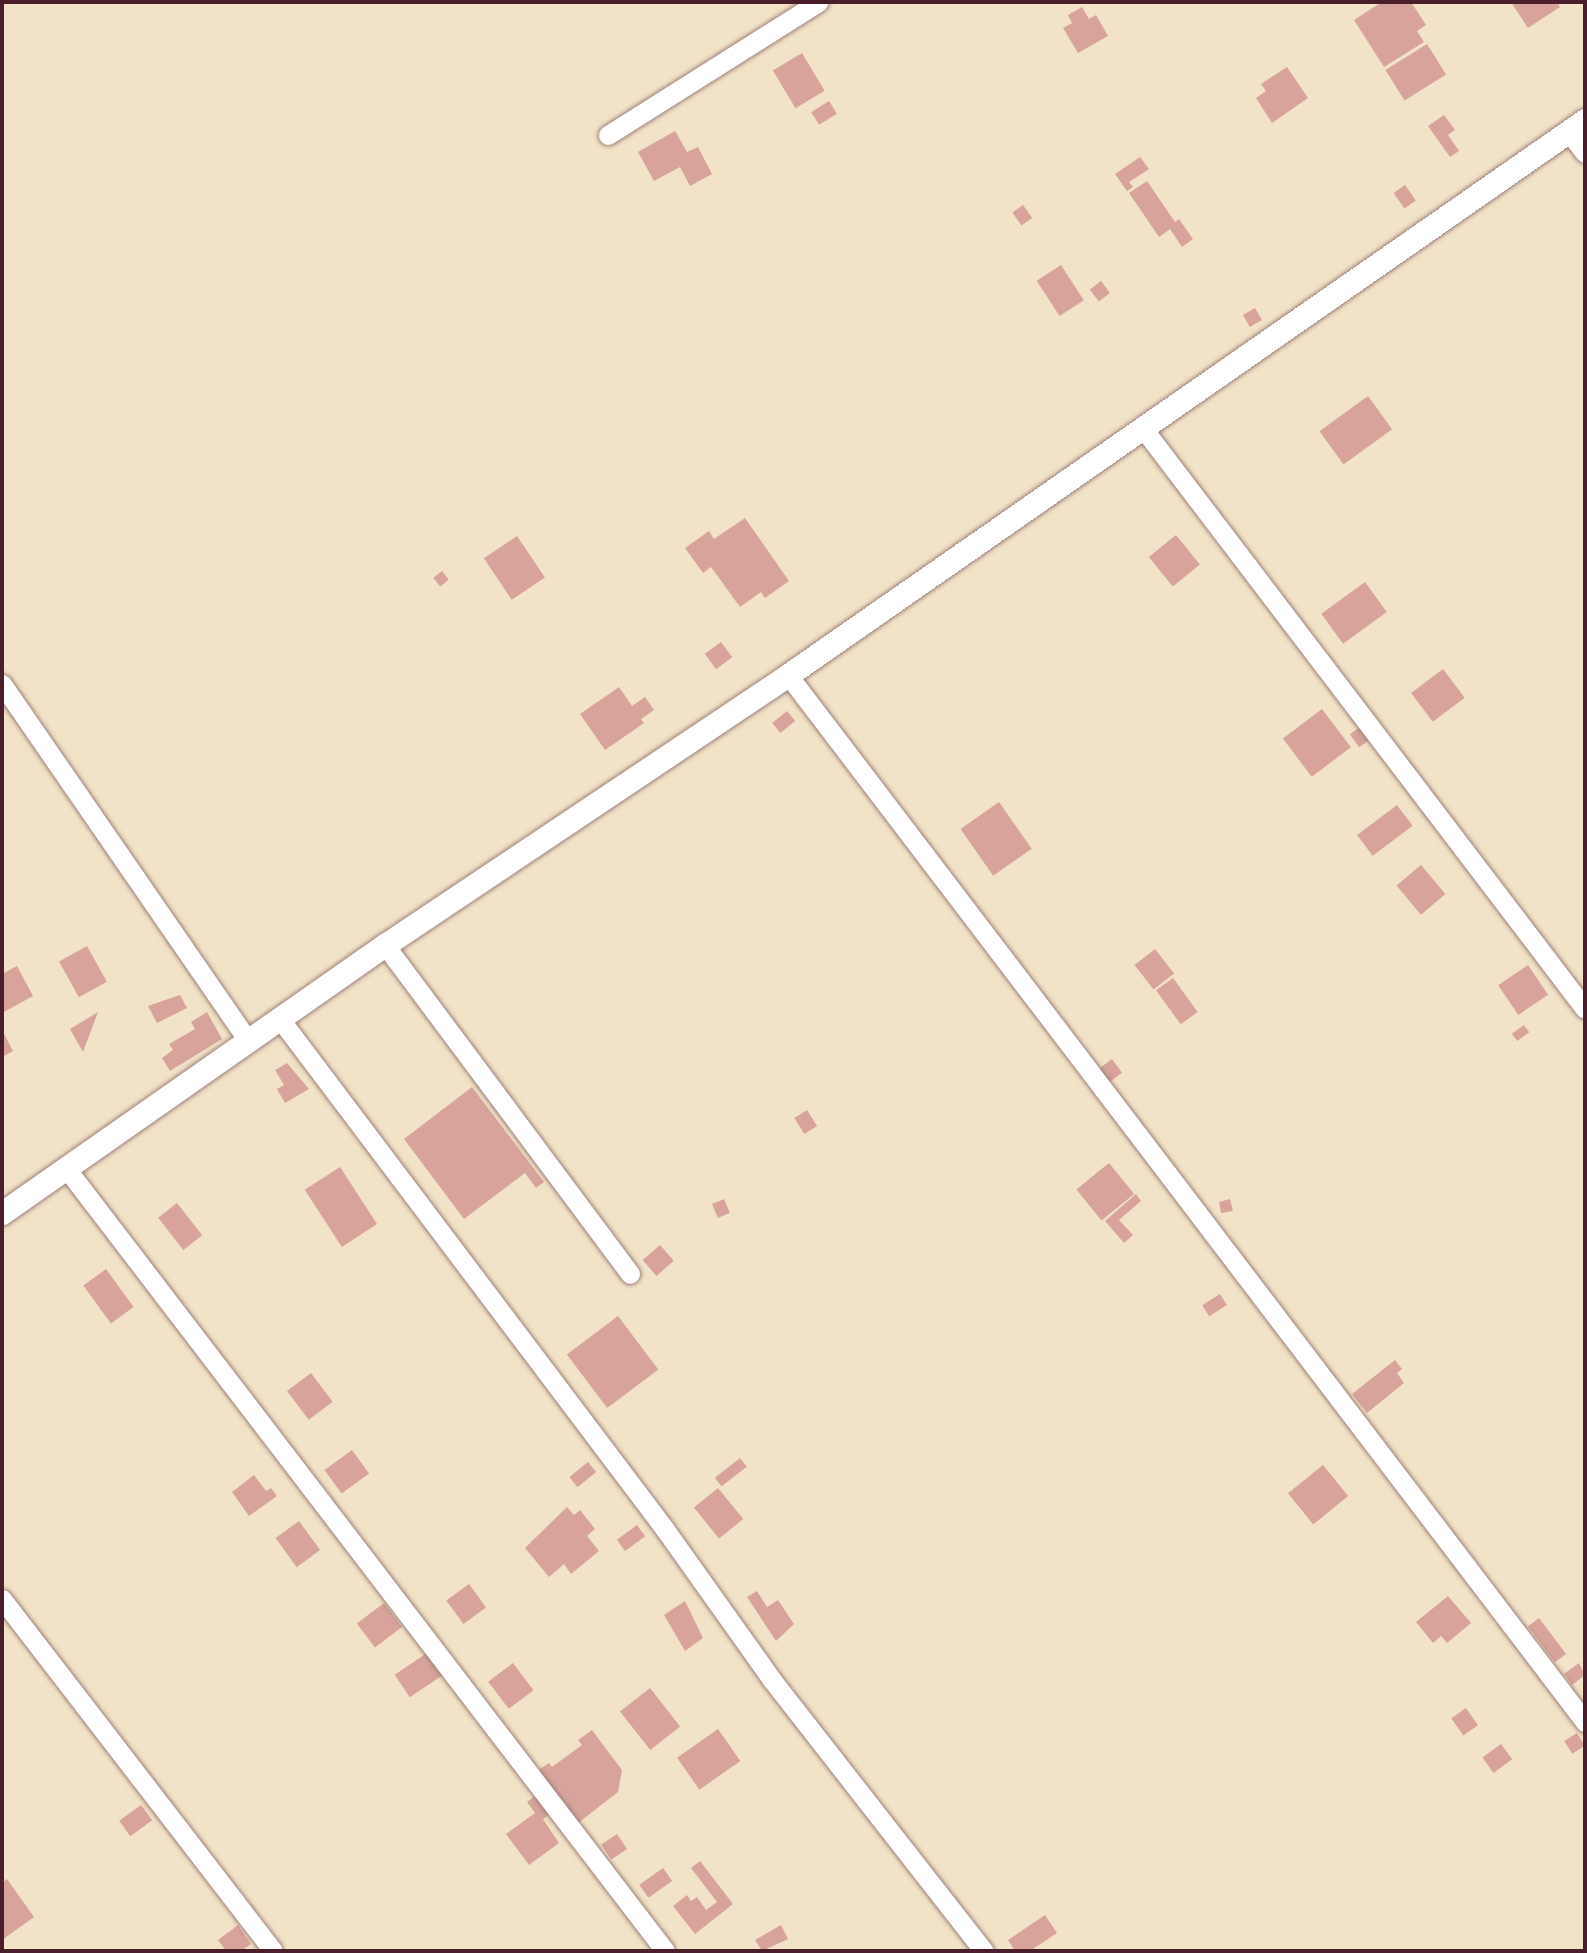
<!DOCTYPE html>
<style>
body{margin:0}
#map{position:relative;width:1587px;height:1953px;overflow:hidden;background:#f2e3c8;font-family:Mali,sans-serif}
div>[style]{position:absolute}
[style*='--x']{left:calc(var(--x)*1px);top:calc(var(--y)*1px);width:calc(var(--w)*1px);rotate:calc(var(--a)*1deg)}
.building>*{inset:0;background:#d7a39b;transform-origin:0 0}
.roads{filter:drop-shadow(0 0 2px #9e817a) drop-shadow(0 0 2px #9e817a)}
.minor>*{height:19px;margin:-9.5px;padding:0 9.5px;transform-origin:9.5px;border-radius:9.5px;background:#fff}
.tertiary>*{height:23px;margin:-11.5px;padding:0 11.5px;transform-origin:11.5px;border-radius:11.5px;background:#fff}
span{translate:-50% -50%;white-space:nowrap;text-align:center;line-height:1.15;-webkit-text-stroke:6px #f7f3e8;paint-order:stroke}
.frame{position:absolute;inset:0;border:4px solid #4a1f2b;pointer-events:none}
</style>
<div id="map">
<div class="building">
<div style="clip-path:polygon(1382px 2px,1411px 2px,1426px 25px,1417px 31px,1424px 42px,1384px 67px,1354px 20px)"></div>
<div style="clip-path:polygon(1511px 2px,1557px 2px,1560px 7px,1528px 28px)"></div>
<div style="clip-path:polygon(1082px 7px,1089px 19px,1096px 15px,1108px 36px,1078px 53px,1063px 28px,1072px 23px,1068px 15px)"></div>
<div style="left:1427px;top:44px;width:36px;height:49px;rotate:58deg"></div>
<div style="left:802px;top:53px;width:44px;height:34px;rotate:59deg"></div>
<div style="clip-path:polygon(1287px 67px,1308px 98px,1272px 123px,1256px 98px,1266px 91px,1261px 84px)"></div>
<div style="left:829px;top:101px;width:15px;height:21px;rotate:58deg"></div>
<div style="clip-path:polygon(1444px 115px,1455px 130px,1448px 135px,1459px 151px,1450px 157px,1428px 126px)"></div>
<div style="clip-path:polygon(675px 131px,687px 152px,698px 147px,712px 174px,690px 186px,680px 167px,654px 181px,638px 152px)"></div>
<div style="clip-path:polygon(1140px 157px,1149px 169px,1129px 182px,1133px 187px,1127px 191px,1115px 174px)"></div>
<div style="clip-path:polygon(1147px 181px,1175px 222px,1179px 219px,1193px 239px,1182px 247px,1170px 229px,1159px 237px,1129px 193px)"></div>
<div style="left:1405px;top:185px;width:19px;height:14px;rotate:55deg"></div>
<div style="left:1023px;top:205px;width:16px;height:13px;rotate:55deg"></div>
<div style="left:1061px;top:265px;width:42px;height:29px;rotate:57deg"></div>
<div style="left:1101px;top:281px;width:15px;height:14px;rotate:53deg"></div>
<div style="left:1255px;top:308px;width:14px;height:14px;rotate:60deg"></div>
<div style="left:1368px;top:396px;width:41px;height:60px;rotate:54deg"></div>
<div style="clip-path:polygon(745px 518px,789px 581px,765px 598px,761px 592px,740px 607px,711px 567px,703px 573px,685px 548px,709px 531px,714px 539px)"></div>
<div style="left:1176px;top:535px;width:38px;height:35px;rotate:51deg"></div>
<div style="left:517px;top:536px;width:50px;height:40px;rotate:56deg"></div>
<div style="left:442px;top:571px;width:11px;height:11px;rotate:52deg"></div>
<div style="left:1365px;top:582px;width:37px;height:54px;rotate:54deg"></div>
<div style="left:721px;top:642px;width:19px;height:20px;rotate:54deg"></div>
<div style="left:1443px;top:669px;width:36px;height:40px;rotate:53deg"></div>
<div style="clip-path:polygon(619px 687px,632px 706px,645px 697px,654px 710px,641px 719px,644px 723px,605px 750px,580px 714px)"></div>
<div style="left:1322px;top:709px;width:48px;height:49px;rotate:53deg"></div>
<div style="left:787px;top:711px;width:13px;height:19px;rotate:51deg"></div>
<div style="left:1363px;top:725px;width:16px;height:16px;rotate:55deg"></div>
<div style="left:999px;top:802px;width:57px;height:47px;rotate:55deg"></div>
<div style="left:1397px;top:805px;width:26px;height:50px;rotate:53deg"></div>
<div style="left:1421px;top:865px;width:38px;height:32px;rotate:50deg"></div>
<div style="left:87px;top:946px;width:41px;height:32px;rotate:61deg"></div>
<div style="left:1155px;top:949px;width:31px;height:26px;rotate:52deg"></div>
<div style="left:1528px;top:965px;width:36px;height:36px;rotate:56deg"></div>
<div style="clip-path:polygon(17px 966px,33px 996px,2px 1013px,2px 974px)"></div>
<div style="left:1173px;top:978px;width:42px;height:21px;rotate:54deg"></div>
<div style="clip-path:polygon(180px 995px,187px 1008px,157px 1023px,148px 1006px)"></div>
<div style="clip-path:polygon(98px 1012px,83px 1052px,70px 1029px)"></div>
<div style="clip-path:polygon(207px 1012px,222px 1039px,170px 1071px,162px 1058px,173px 1050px,169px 1044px,195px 1029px,191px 1022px)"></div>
<div style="left:1524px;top:1025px;width:9px;height:15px;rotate:54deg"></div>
<div style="clip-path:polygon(2px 1030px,13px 1051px,2px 1057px)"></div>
<div style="left:1112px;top:1059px;width:17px;height:16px;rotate:54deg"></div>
<div style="clip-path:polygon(287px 1063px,309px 1089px,285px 1103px,277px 1089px,284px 1085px,275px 1070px)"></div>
<div style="clip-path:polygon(472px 1087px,544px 1182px,536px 1188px,525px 1173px,464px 1219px,404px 1139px)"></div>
<div style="left:807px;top:1110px;width:19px;height:15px;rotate:58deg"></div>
<div style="left:1109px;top:1163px;width:40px;height:42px;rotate:51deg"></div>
<div style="left:340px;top:1167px;width:68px;height:42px;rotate:57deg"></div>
<div style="clip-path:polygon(1136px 1194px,1141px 1201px,1119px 1220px,1133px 1235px,1124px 1243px,1105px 1221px)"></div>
<div style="left:724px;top:1199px;width:15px;height:13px;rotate:67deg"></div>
<div style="clip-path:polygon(1230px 1199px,1233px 1211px,1221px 1213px,1219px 1202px)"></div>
<div style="left:177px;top:1203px;width:41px;height:24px;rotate:52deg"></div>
<div style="left:660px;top:1245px;width:21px;height:23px;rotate:49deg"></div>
<div style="left:106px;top:1269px;width:47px;height:28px;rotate:54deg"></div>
<div style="left:1220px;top:1294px;width:13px;height:21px;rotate:58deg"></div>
<div style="left:618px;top:1316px;width:67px;height:64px;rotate:53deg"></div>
<div style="clip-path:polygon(1395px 1360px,1402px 1369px,1397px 1373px,1404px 1383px,1367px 1413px,1352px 1394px)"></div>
<div style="left:311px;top:1373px;width:36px;height:30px;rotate:53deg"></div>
<div style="left:352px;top:1450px;width:29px;height:34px;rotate:54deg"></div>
<div style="left:740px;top:1458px;width:11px;height:32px;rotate:52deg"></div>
<div style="left:588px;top:1462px;width:13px;height:24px;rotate:51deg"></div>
<div style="left:1323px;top:1465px;width:40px;height:45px;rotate:51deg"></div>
<div style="clip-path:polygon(254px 1475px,266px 1491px,271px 1488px,277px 1496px,249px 1516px,232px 1492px)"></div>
<div style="left:718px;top:1488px;width:40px;height:31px;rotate:51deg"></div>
<div style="clip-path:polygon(567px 1507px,574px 1515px,580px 1510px,595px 1529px,587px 1536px,599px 1551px,571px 1574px,564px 1564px,549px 1577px,525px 1548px)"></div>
<div style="left:299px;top:1521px;width:36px;height:29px;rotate:54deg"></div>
<div style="left:637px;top:1525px;width:14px;height:25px;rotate:54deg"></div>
<div style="left:469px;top:1584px;width:29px;height:28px;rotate:54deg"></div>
<div style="clip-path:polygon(757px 1591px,767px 1607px,778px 1600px,794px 1624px,776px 1641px,747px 1597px)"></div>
<div style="clip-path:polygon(1448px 1596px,1471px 1623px,1447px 1643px,1441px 1636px,1433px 1643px,1416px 1622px)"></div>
<div style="clip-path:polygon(685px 1601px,703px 1638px,685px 1651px,664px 1615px)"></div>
<div style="left:384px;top:1603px;width:30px;height:34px;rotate:53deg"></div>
<div style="left:1539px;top:1618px;width:45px;height:14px;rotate:53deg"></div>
<div style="left:427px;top:1653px;width:27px;height:39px;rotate:56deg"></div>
<div style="left:513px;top:1663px;width:34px;height:31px;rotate:53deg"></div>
<div style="clip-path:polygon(1579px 1663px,1585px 1675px,1572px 1685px,1564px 1674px)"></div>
<div style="left:650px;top:1688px;width:49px;height:38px;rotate:52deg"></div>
<div style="left:1466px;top:1708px;width:21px;height:18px;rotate:55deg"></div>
<div style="left:718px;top:1729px;width:39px;height:50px;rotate:55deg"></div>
<div style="clip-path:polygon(592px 1730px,622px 1770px,618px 1792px,578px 1823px,537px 1771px,549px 1763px,552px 1767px,582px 1745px,578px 1740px)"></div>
<div style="left:1577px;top:1733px;width:15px;height:15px;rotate:58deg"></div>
<div style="left:1501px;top:1744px;width:19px;height:23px;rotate:54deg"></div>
<div style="clip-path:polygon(536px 1795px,550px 1814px,543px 1819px,559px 1843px,529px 1865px,506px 1834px,535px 1813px,527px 1802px)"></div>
<div style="left:141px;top:1805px;width:19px;height:27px;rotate:54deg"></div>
<div style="left:617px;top:1834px;width:18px;height:19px;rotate:56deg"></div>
<div style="clip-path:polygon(700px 1861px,733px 1904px,695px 1934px,673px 1906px,687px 1895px,691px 1901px,697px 1897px,706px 1910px,717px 1902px,691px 1868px)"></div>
<div style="left:663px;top:1868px;width:16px;height:29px;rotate:55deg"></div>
<div style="clip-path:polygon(7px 1879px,34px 1917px,2px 1940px,2px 1883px)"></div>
<div style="clip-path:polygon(1045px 1915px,1057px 1933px,1030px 1951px,1015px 1951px,1008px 1940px)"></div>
<div style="clip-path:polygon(238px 1925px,251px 1944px,241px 1951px,226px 1951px,218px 1940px)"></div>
<div style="clip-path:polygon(781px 1925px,788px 1939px,762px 1951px,755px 1940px)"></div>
</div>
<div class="roads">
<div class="minor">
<div style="--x:1569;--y:132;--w:26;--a:53"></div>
<div style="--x:608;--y:135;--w:249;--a:-32.3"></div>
<div style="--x:1142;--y:427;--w:731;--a:52.72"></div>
<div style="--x:788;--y:675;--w:1316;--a:52.72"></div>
<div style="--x:2;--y:684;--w:434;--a:55.4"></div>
<div style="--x:385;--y:945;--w:410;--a:53.3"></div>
<div style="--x:280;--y:1019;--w:638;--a:52.97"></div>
<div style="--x:664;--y:1528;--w:186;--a:54.6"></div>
<div style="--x:772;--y:1680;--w:344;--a:52"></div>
<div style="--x:66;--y:1168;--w:986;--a:52.58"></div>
<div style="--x:2;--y:1599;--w:444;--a:52.4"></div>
</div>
<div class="tertiary">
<div style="--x:2;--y:1213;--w:467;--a:-35"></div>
<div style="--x:385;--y:945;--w:485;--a:-33.8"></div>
<div style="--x:788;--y:675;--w:971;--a:-34.85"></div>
</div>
</div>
<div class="frame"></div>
</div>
